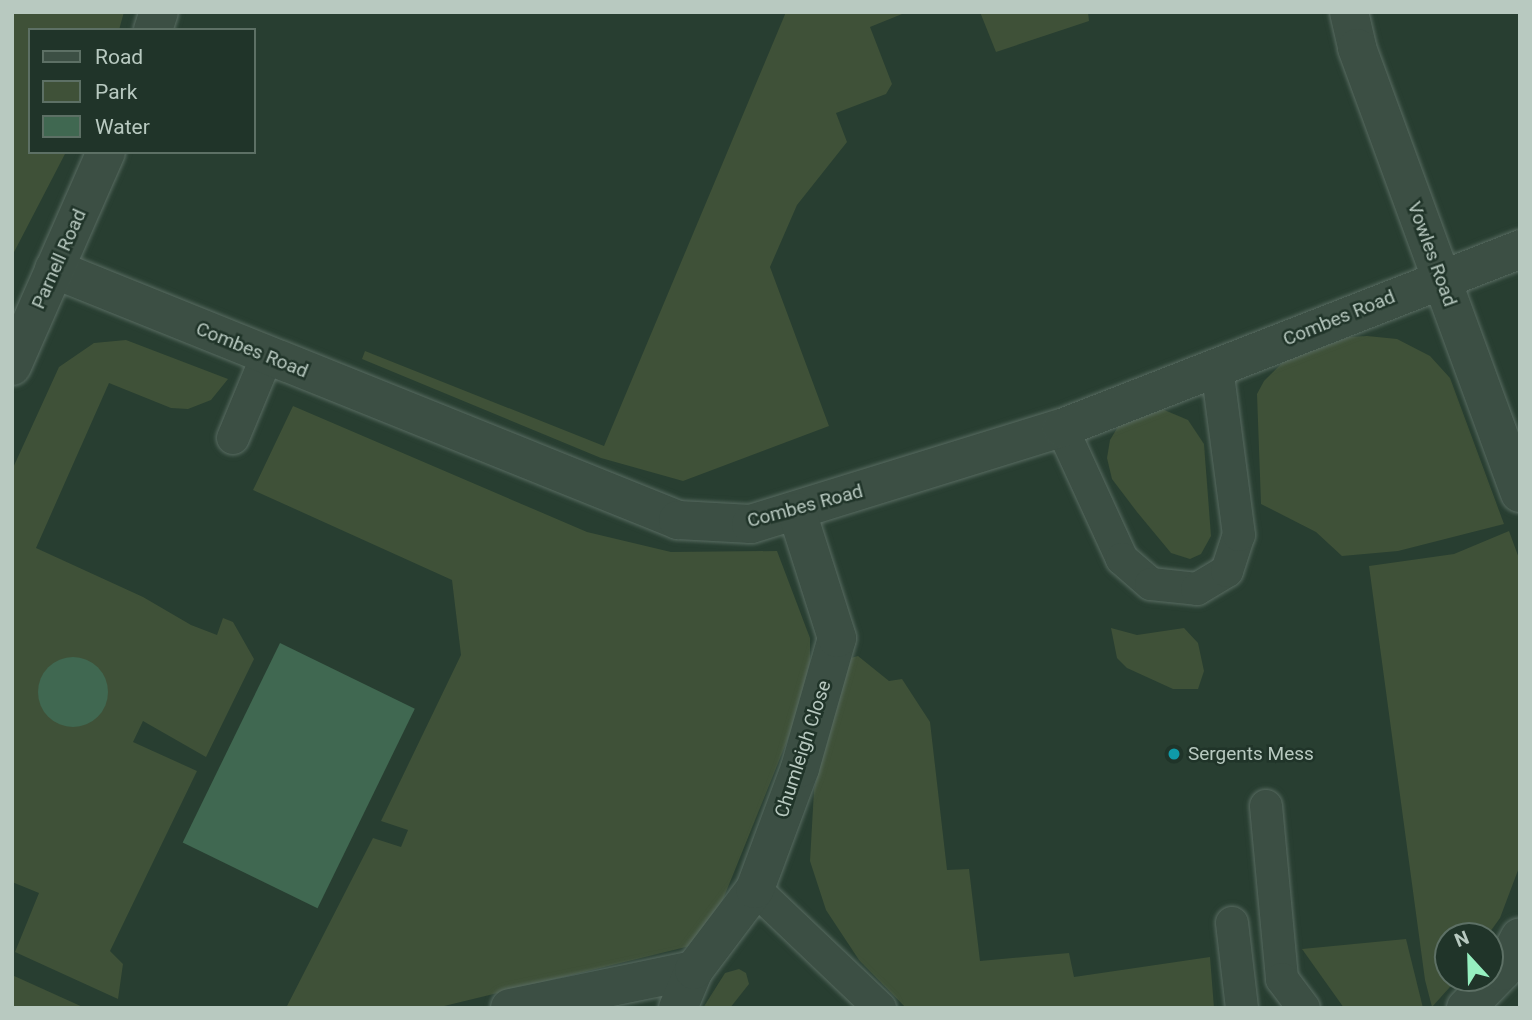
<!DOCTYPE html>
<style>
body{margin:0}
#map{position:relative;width:1532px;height:1020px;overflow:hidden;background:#283e31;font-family:Roboto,sans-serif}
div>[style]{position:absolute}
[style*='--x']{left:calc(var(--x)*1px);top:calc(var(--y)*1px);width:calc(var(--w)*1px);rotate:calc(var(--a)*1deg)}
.green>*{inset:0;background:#3f5138}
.water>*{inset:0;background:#406851;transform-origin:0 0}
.round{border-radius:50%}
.roads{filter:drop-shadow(0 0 2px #596c62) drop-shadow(0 0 2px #596c62)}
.service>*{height:32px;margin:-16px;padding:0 16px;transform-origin:16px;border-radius:16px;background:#3c4f44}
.minor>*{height:38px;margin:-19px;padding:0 19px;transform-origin:19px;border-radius:19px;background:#3c4f44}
.dots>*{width:19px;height:19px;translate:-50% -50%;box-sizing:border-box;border:4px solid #203429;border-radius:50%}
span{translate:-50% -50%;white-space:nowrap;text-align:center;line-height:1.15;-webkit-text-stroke:5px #203429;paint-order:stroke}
.street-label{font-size:19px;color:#b8c9c0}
.poi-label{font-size:19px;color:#b8c9c0}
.left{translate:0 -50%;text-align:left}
.frame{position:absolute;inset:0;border:14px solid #b8c9c0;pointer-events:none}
.legend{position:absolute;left:28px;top:28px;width:228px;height:126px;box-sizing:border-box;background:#203429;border:2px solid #5d7065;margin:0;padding:9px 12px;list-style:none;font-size:21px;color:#b8c9c0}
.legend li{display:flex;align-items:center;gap:14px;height:35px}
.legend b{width:35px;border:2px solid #5d7065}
.north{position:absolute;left:1434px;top:922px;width:70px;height:70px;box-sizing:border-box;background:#203429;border:2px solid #5d7065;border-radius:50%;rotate:338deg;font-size:19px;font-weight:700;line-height:28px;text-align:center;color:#b8c9c0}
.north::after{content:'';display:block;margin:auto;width:24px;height:32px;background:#96f0c0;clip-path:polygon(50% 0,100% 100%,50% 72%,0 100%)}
</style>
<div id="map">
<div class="green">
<div style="clip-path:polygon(12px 12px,124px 12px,119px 30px,30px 30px,30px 152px,66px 152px,12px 256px)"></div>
<div style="clip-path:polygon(786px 12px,907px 12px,870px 27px,892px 84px,886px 94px,836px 113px,847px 142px,797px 205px,770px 267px,829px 426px,683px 481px,601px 458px,362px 359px,365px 351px,604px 446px)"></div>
<div style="clip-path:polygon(980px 12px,1088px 12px,1089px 21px,996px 52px)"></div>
<div style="clip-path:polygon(1367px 336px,1397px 339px,1430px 356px,1450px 378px,1504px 524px,1398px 551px,1342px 556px,1316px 532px,1261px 504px,1257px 394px,1264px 381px,1284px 361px,1349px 337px)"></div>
<div style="clip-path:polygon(126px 340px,228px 379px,211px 400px,188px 409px,171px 408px,109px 383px,36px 548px,143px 597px,191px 625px,217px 635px,223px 618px,233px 622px,254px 659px,206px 757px,143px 721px,133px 742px,197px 771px,110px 951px,123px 964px,118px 999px,15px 952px,39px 893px,12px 882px,12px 470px,59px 367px,94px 343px)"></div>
<div style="clip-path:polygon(293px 406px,587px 532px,671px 552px,777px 551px,810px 638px,810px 662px,802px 704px,711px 929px,694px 945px,436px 1008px,286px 1008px,373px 838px,401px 847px,408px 830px,381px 821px,461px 655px,452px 580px,253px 490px)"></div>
<div style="clip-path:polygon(1162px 409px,1188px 420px,1204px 444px,1211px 536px,1201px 554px,1190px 559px,1171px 553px,1137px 512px,1112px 479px,1107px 458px,1110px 440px,1119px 425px)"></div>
<div style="clip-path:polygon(1509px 531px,1520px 561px,1520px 865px,1500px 918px,1487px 936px,1448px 936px,1448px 978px,1458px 978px,1432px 1007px,1425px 980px,1369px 566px,1454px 554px)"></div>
<div style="clip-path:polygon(1111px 628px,1137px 635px,1184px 628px,1198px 643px,1204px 671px,1198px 689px,1173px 689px,1127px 668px,1117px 658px)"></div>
<div style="clip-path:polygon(858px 656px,889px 681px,902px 679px,930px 722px,947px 870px,969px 869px,980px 961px,1069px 953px,1074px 977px,1210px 957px,1214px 1008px,906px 1008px,859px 960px,826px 910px,810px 861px,814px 790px,847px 659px)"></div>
<div style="clip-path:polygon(1406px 939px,1423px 1008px,1344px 1008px,1302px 949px)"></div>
<div style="clip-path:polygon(739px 969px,746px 973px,749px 984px,730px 1008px,703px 1008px,725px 973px)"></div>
<div style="clip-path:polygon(12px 975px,85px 1008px,12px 1008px)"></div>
</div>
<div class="water">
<div style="left:280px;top:643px;width:150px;height:222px;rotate:26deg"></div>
<div class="round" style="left:38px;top:657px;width:70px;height:70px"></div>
</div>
<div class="roads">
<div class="service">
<div style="--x:1062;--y:428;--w:144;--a:65.4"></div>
<div style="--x:1122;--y:559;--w:38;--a:41"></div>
<div style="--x:1151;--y:584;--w:46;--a:6.2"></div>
<div style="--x:1197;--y:589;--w:35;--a:-31"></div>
<div style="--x:1227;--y:571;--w:38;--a:-72"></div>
<div style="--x:1239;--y:535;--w:169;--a:-97.5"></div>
<div style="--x:233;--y:438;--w:89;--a:-67.5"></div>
<div style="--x:1266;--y:806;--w:174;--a:84.7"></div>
<div style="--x:1282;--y:979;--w:36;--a:53"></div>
<div style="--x:755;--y:889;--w:173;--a:43.6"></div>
<div style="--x:1232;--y:923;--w:86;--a:83.3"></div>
</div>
<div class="minor">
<div style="--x:1349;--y:12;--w:37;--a:77"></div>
<div style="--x:1357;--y:48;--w:474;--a:69.9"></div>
<div style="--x:153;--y:30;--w:19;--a:-72"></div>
<div style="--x:54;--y:269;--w:673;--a:21.91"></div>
<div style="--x:678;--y:520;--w:73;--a:3.1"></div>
<div style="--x:751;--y:524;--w:325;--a:-17.2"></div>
<div style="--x:1062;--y:428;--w:492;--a:-21.3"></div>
<div style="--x:12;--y:366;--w:234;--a:-66.3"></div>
<div style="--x:510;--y:1008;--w:188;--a:-11.7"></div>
<div style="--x:678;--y:1008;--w:41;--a:-67.2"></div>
<div style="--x:694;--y:970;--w:101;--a:-53"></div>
<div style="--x:755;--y:889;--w:129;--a:-69.6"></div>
<div style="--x:800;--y:768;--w:135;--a:-74.1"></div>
<div style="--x:837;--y:638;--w:132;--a:-107.6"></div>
<div style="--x:1466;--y:1008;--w:52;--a:-45.8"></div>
<div style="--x:1502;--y:971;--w:38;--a:-62"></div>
</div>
</div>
<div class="dots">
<div style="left:1174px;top:754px;background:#0f9aa8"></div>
</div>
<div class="street-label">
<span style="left:1432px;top:254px;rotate:70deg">Vowles Road</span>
<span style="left:59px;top:259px;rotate:-66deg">Parnell Road</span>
<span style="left:1339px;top:318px;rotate:-22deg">Combes Road</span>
<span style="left:252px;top:350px;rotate:22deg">Combes Road</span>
<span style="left:805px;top:506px;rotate:-15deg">Combes Road</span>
<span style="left:803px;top:749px;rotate:-72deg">Chumleigh Close</span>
</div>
<div class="poi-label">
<span class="left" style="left:1188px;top:754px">Sergents Mess</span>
</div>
<div class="frame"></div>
<ul class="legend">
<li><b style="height:9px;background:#3c4f44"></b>Road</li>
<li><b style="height:19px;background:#3f5138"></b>Park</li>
<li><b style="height:19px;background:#406851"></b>Water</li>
</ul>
<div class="north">N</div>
</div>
